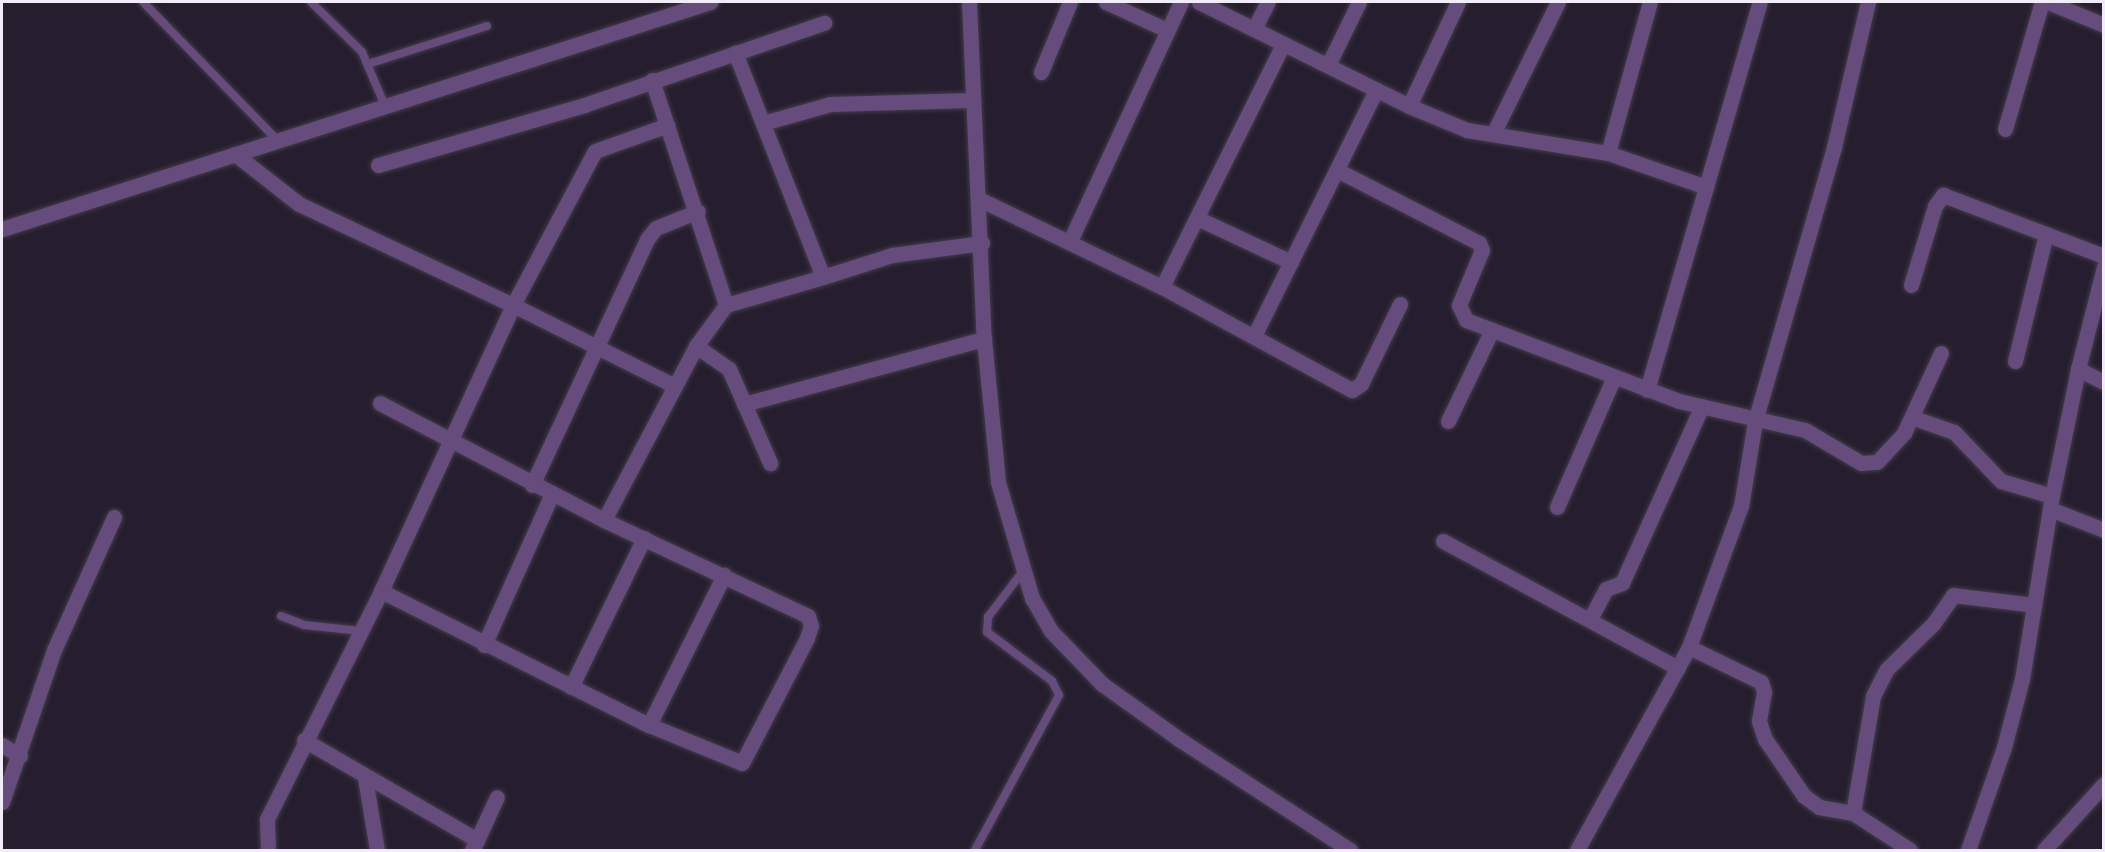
<!DOCTYPE html>
<style>
body{margin:0}
#map{position:relative;width:2105px;height:852px;overflow:hidden;background:#261e2e;font-family:"PT Sans Narrow",sans-serif}
div>[style]{position:absolute}
[style*='--x']{left:calc(var(--x)*1px);top:calc(var(--y)*1px);width:calc(var(--w)*1px);rotate:calc(var(--a)*1deg)}
.roads{filter:drop-shadow(0 0 2px #423b4a) drop-shadow(0 0 2px #423b4a)}
.service>*{height:8px;margin:-4px;padding:0 4px;transform-origin:4px;border-radius:4px;background:#654c7c}
.minor>*{height:15px;margin:-7.5px;padding:0 7.5px;transform-origin:7.5px;border-radius:7.5px;background:#654c7c}
span{translate:-50% -50%;white-space:nowrap;text-align:center;line-height:1.15;-webkit-text-stroke:6px #261e2e;paint-order:stroke}
.frame{position:absolute;inset:0;border:3px solid #f1ecf8;pointer-events:none}
</style>
<div id="map">
<div class="roads">
<div class="service">
<div style="--x:143;--y:2;--w:192;--a:45.8"></div>
<div style="--x:311;--y:2;--w:71;--a:44.4"></div>
<div style="--x:362;--y:52;--w:59;--a:66.9"></div>
<div style="--x:368;--y:64;--w:125;--a:-17.7"></div>
<div style="--x:281;--y:616;--w:25;--a:21"></div>
<div style="--x:304;--y:625;--w:57;--a:6"></div>
<div style="--x:975;--y:850;--w:176;--a:-61.5"></div>
<div style="--x:1059;--y:695;--w:16;--a:-117"></div>
<div style="--x:1052;--y:681;--w:81;--a:-143"></div>
<div style="--x:987;--y:632;--w:15;--a:-86"></div>
<div style="--x:988;--y:617;--w:58;--a:-52.7"></div>
</div>
<div class="minor">
<div style="--x:969;--y:2;--w:337;--a:87.5"></div>
<div style="--x:984;--y:339;--w:144;--a:84.4"></div>
<div style="--x:998;--y:482;--w:121;--a:73.7"></div>
<div style="--x:1032;--y:598;--w:38;--a:60"></div>
<div style="--x:1051;--y:631;--w:74;--a:46.1"></div>
<div style="--x:1102;--y:684;--w:95;--a:35.5"></div>
<div style="--x:1179;--y:739;--w:204;--a:33"></div>
<div style="--x:1106;--y:2;--w:67;--a:24.7"></div>
<div style="--x:1199;--y:2;--w:234;--a:26.3"></div>
<div style="--x:1409;--y:106;--w:115;--a:-64.8"></div>
<div style="--x:2048;--y:2;--w:61;--a:22.3"></div>
<div style="--x:1254;--y:29;--w:30;--a:-63"></div>
<div style="--x:1328;--y:65;--w:70;--a:-63.8"></div>
<div style="--x:1041;--y:72;--w:76;--a:-67.5"></div>
<div style="--x:652;--y:80;--w:237;--a:71.8"></div>
<div style="--x:1409;--y:106;--w:63;--a:22.5"></div>
<div style="--x:1467;--y:130;--w:143;--a:9.3"></div>
<div style="--x:1608;--y:153;--w:104;--a:19.1"></div>
<div style="--x:763;--y:123;--w:70;--a:-15.8"></div>
<div style="--x:830;--y:104;--w:141;--a:-1.6"></div>
<div style="--x:2005;--y:129;--w:132;--a:-73.8"></div>
<div style="--x:1493;--y:134;--w:147;--a:-63.8"></div>
<div style="--x:1608;--y:153;--w:157;--a:-74.5"></div>
<div style="--x:235;--y:154;--w:81;--a:38"></div>
<div style="--x:299;--y:204;--w:237;--a:25.3"></div>
<div style="--x:513;--y:305;--w:174;--a:-62"></div>
<div style="--x:595;--y:151;--w:77;--a:-19.6"></div>
<div style="--x:378;--y:165;--w:215;--a:-16.2"></div>
<div style="--x:584;--y:105;--w:254;--a:-18.9"></div>
<div style="--x:1337;--y:170;--w:160;--a:27.2"></div>
<div style="--x:1479;--y:243;--w:8;--a:67"></div>
<div style="--x:1482;--y:250;--w:60;--a:112.7"></div>
<div style="--x:1459;--y:305;--w:17;--a:65"></div>
<div style="--x:1466;--y:320;--w:228;--a:20.8"></div>
<div style="--x:1679;--y:401;--w:129;--a:13"></div>
<div style="--x:1805;--y:430;--w:65;--a:30.5"></div>
<div style="--x:1861;--y:463;--w:16;--a:-4"></div>
<div style="--x:1877;--y:462;--w:40;--a:-47"></div>
<div style="--x:1904;--y:433;--w:88;--a:-65.2"></div>
<div style="--x:979;--y:199;--w:203;--a:25.7"></div>
<div style="--x:1162;--y:287;--w:216;--a:28.5"></div>
<div style="--x:1352;--y:390;--w:11;--a:-34"></div>
<div style="--x:1361;--y:384;--w:89;--a:-64"></div>
<div style="--x:1197;--y:218;--w:104;--a:25.1"></div>
<div style="--x:2;--y:229;--w:744;--a:-17.78"></div>
<div style="--x:1070;--y:241;--w:264;--a:-65.1"></div>
<div style="--x:823;--y:277;--w:72;--a:-17.7"></div>
<div style="--x:892;--y:255;--w:91;--a:-7.6"></div>
<div style="--x:1911;--y:285;--w:83;--a:-73.1"></div>
<div style="--x:1935;--y:206;--w:14;--a:-54"></div>
<div style="--x:1943;--y:195;--w:172;--a:20.8"></div>
<div style="--x:1162;--y:287;--w:271;--a:-63.5"></div>
<div style="--x:1254;--y:336;--w:275;--a:-63.6"></div>
<div style="--x:696;--y:346;--w:40;--a:34.9"></div>
<div style="--x:729;--y:369;--w:103;--a:66.4"></div>
<div style="--x:2015;--y:361;--w:131;--a:-76.3"></div>
<div style="--x:2078;--y:369;--w:29;--a:27"></div>
<div style="--x:1647;--y:390;--w:404;--a:-73.8"></div>
<div style="--x:380;--y:403;--w:253;--a:27.6"></div>
<div style="--x:604;--y:520;--w:197;--a:-62.1"></div>
<div style="--x:696;--y:346;--w:51;--a:-53.8"></div>
<div style="--x:726;--y:305;--w:101;--a:-16.1"></div>
<div style="--x:823;--y:277;--w:241;--a:-111.4"></div>
<div style="--x:744;--y:404;--w:249;--a:-15.2"></div>
<div style="--x:1914;--y:418;--w:42;--a:19.3"></div>
<div style="--x:1954;--y:432;--w:68;--a:46.2"></div>
<div style="--x:2001;--y:481;--w:53;--a:16.4"></div>
<div style="--x:1448;--y:421;--w:101;--a:-64.2"></div>
<div style="--x:532;--y:485;--w:272;--a:-64.9"></div>
<div style="--x:647;--y:239;--w:14;--a:-51"></div>
<div style="--x:656;--y:228;--w:45;--a:-22"></div>
<div style="--x:1557;--y:507;--w:142;--a:-66.3"></div>
<div style="--x:2050;--y:509;--w:58;--a:21.3"></div>
<div style="--x:1443;--y:541;--w:267;--a:28.4"></div>
<div style="--x:381;--y:591;--w:300;--a:26.6"></div>
<div style="--x:649;--y:725;--w:100;--a:22.2"></div>
<div style="--x:742;--y:763;--w:141;--a:-62.5"></div>
<div style="--x:807;--y:638;--w:13;--a:-72"></div>
<div style="--x:811;--y:626;--w:10;--a:-107"></div>
<div style="--x:808;--y:616;--w:225;--a:-154.8"></div>
<div style="--x:1590;--y:619;--w:34;--a:-62"></div>
<div style="--x:1606;--y:589;--w:17;--a:-21"></div>
<div style="--x:1622;--y:583;--w:194;--a:-65.7"></div>
<div style="--x:484;--y:645;--w:166;--a:-65.8"></div>
<div style="--x:1689;--y:647;--w:80;--a:25.9"></div>
<div style="--x:1761;--y:682;--w:10;--a:73"></div>
<div style="--x:1764;--y:692;--w:29;--a:100"></div>
<div style="--x:1759;--y:721;--w:19;--a:72"></div>
<div style="--x:1765;--y:739;--w:69;--a:55.6"></div>
<div style="--x:1804;--y:796;--w:19;--a:36"></div>
<div style="--x:1819;--y:807;--w:35;--a:10"></div>
<div style="--x:1853;--y:813;--w:68;--a:33"></div>
<div style="--x:571;--y:687;--w:166;--a:-63.9"></div>
<div style="--x:649;--y:725;--w:168;--a:-63.4"></div>
<div style="--x:304;--y:740;--w:200;--a:30"></div>
<div style="--x:477;--y:840;--w:11;--a:117"></div>
<div style="--x:2;--y:745;--w:21;--a:31"></div>
<div style="--x:365;--y:778;--w:73;--a:80.5"></div>
<div style="--x:2;--y:802;--w:161;--a:-71.1"></div>
<div style="--x:54;--y:650;--w:146;--a:-65.7"></div>
<div style="--x:1853;--y:813;--w:119;--a:-80.3"></div>
<div style="--x:1873;--y:696;--w:30;--a:-63"></div>
<div style="--x:1887;--y:669;--w:64;--a:-44.4"></div>
<div style="--x:1933;--y:624;--w:35;--a:-55"></div>
<div style="--x:1953;--y:595;--w:82;--a:7"></div>
<div style="--x:477;--y:840;--w:47;--a:-65.1"></div>
<div style="--x:268;--y:850;--w:31;--a:-92"></div>
<div style="--x:267;--y:819;--w:255;--a:-63.4"></div>
<div style="--x:381;--y:591;--w:315;--a:-65.2"></div>
<div style="--x:513;--y:305;--w:181;--a:26.6"></div>
<div style="--x:1577;--y:850;--w:232;--a:-61.1"></div>
<div style="--x:1689;--y:647;--w:150;--a:-69.8"></div>
<div style="--x:1741;--y:506;--w:86;--a:-80.6"></div>
<div style="--x:1755;--y:421;--w:285;--a:-73.9"></div>
<div style="--x:1834;--y:147;--w:149;--a:-76.8"></div>
<div style="--x:1968;--y:850;--w:109;--a:-70.7"></div>
<div style="--x:2004;--y:747;--w:70;--a:-75.2"></div>
<div style="--x:2022;--y:679;--w:185;--a:-80.7"></div>
<div style="--x:2052;--y:496;--w:130;--a:-78.4"></div>
<div style="--x:2078;--y:369;--w:105;--a:-75.7"></div>
<div style="--x:2044;--y:850;--w:89;--a:-47.7"></div>
</div>
</div>
<div class="frame"></div>
</div>
